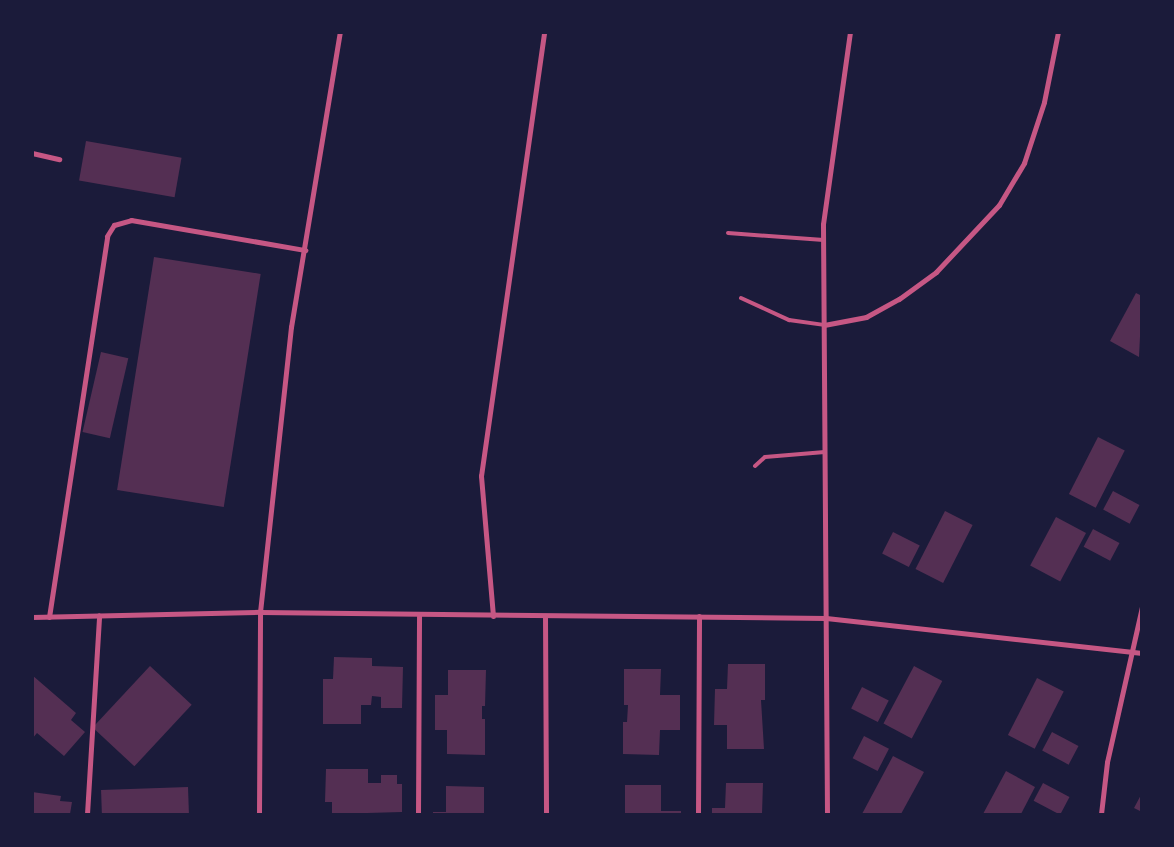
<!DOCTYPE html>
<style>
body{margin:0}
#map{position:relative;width:1174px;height:847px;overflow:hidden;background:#1b1b3a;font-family:Ubuntu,sans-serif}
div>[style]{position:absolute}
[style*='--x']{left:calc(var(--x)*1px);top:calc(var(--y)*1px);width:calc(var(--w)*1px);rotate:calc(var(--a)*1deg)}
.building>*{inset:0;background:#542f53;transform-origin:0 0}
.service>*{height:4px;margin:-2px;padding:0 2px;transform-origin:2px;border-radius:2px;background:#c65784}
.minor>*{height:5px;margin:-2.5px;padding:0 2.5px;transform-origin:2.5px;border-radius:2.5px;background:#c65784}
span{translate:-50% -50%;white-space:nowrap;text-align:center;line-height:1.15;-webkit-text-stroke:4.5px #1b1b3a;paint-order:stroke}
.frame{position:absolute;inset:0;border:34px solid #1b1b3a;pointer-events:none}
</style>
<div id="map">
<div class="building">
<div style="left:86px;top:141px;width:97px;height:40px;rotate:10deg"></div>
<div style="left:154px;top:257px;width:108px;height:236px;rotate:9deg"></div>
<div style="clip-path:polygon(1136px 293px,1142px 296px,1139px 357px,1110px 341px)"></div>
<div style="left:101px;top:352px;width:28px;height:82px;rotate:13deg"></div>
<div style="left:1098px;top:437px;width:30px;height:64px;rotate:27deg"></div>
<div style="left:1113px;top:491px;width:30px;height:21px;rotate:28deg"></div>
<div style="left:945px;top:511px;width:31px;height:65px;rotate:27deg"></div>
<div style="left:1056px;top:517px;width:34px;height:55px;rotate:28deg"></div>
<div style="left:1093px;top:529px;width:30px;height:20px;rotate:28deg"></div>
<div style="left:893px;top:532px;width:30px;height:24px;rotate:27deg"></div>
<div style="clip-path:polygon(334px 657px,372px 658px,372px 666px,403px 667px,402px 708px,381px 708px,381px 697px,372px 696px,371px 705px,361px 705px,361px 724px,323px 724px,323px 679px,333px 679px)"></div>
<div style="clip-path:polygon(728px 664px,765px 664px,765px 700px,761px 700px,764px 749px,727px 749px,727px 725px,714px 725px,715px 689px,727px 689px)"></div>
<div style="left:150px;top:666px;width:57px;height:84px;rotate:43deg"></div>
<div style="left:914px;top:666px;width:32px;height:65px;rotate:28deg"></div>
<div style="clip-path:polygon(624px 669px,661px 669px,660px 695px,680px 695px,680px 730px,660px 730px,659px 755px,623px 754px,623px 722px,627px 722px,628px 705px,624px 705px)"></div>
<div style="clip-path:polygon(448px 670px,486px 670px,485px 706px,482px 706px,482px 719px,485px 719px,485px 755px,447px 754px,447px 730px,435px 730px,435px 695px,448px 695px)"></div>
<div style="clip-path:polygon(32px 675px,76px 713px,71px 720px,85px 732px,64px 756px,37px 733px,32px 739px)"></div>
<div style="left:1037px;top:678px;width:30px;height:64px;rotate:27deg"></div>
<div style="left:862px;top:687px;width:30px;height:24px;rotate:27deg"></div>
<div style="left:1052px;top:732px;width:30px;height:21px;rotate:28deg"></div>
<div style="left:864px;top:736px;width:28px;height:25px;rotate:27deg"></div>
<div style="clip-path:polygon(893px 756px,924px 772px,901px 814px,862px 814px)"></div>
<div style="clip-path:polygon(326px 769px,368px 769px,368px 783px,381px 783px,381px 775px,397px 775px,397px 784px,402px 784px,402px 812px,332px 814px,332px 802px,325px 802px)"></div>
<div style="clip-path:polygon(1006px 771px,1035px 787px,1021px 814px,983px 814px)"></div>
<div style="clip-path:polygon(726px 783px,763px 783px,762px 814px,712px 814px,712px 808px,725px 808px)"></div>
<div style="left:1043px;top:783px;width:30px;height:20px;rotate:28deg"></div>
<div style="clip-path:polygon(625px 785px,661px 785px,661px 811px,681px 811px,681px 814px,625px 814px)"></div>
<div style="clip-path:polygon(446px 786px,484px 787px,484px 814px,433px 814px,433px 812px,446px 812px)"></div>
<div style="left:188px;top:787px;width:27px;height:87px;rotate:88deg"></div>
<div style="clip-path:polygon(32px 792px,61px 796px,60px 801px,72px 802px,70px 814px,32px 814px)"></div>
<div style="clip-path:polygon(1142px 793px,1142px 812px,1134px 808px)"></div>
</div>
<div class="service">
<div style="--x:728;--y:233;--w:96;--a:4.2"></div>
<div style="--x:741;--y:298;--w:53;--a:24.6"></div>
<div style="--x:789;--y:320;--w:35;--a:8"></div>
<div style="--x:755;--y:466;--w:13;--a:-42"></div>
<div style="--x:765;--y:457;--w:60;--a:-4.8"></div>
</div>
<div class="minor">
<div style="--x:32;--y:153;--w:28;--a:13"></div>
<div style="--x:824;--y:325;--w:43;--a:-10.8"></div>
<div style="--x:866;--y:317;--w:38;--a:-29"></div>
<div style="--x:899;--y:299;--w:46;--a:-36.1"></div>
<div style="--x:936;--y:272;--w:92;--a:-46.8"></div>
<div style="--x:999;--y:205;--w:49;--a:-59.2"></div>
<div style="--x:1024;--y:163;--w:64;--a:-71.8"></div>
<div style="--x:1044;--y:102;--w:71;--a:-78.7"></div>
<div style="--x:493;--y:616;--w:141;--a:-94.9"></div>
<div style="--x:481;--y:476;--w:448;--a:-81.9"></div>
<div style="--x:545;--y:616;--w:198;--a:89.7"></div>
<div style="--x:32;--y:617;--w:228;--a:-1.3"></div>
<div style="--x:260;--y:612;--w:566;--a:0.61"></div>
<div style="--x:826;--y:618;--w:318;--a:6.3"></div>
<div style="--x:49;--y:617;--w:385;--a:-81.3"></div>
<div style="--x:107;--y:236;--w:13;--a:-58"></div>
<div style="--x:114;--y:225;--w:18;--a:-16"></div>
<div style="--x:131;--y:220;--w:177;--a:9.8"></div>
<div style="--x:87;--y:814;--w:199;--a:-86.5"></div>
<div style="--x:259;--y:814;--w:202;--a:-89.7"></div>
<div style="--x:260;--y:612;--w:287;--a:-83.8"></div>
<div style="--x:291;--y:327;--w:299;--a:-80.6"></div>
<div style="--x:418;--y:814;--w:198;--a:-89.7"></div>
<div style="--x:698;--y:814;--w:198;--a:-89.7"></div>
<div style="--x:827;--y:814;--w:590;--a:-90.39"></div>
<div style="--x:823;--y:224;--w:194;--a:-82"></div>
<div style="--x:1101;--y:814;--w:52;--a:-83.4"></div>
<div style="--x:1107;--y:762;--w:159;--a:-77.3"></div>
</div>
<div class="frame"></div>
</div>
